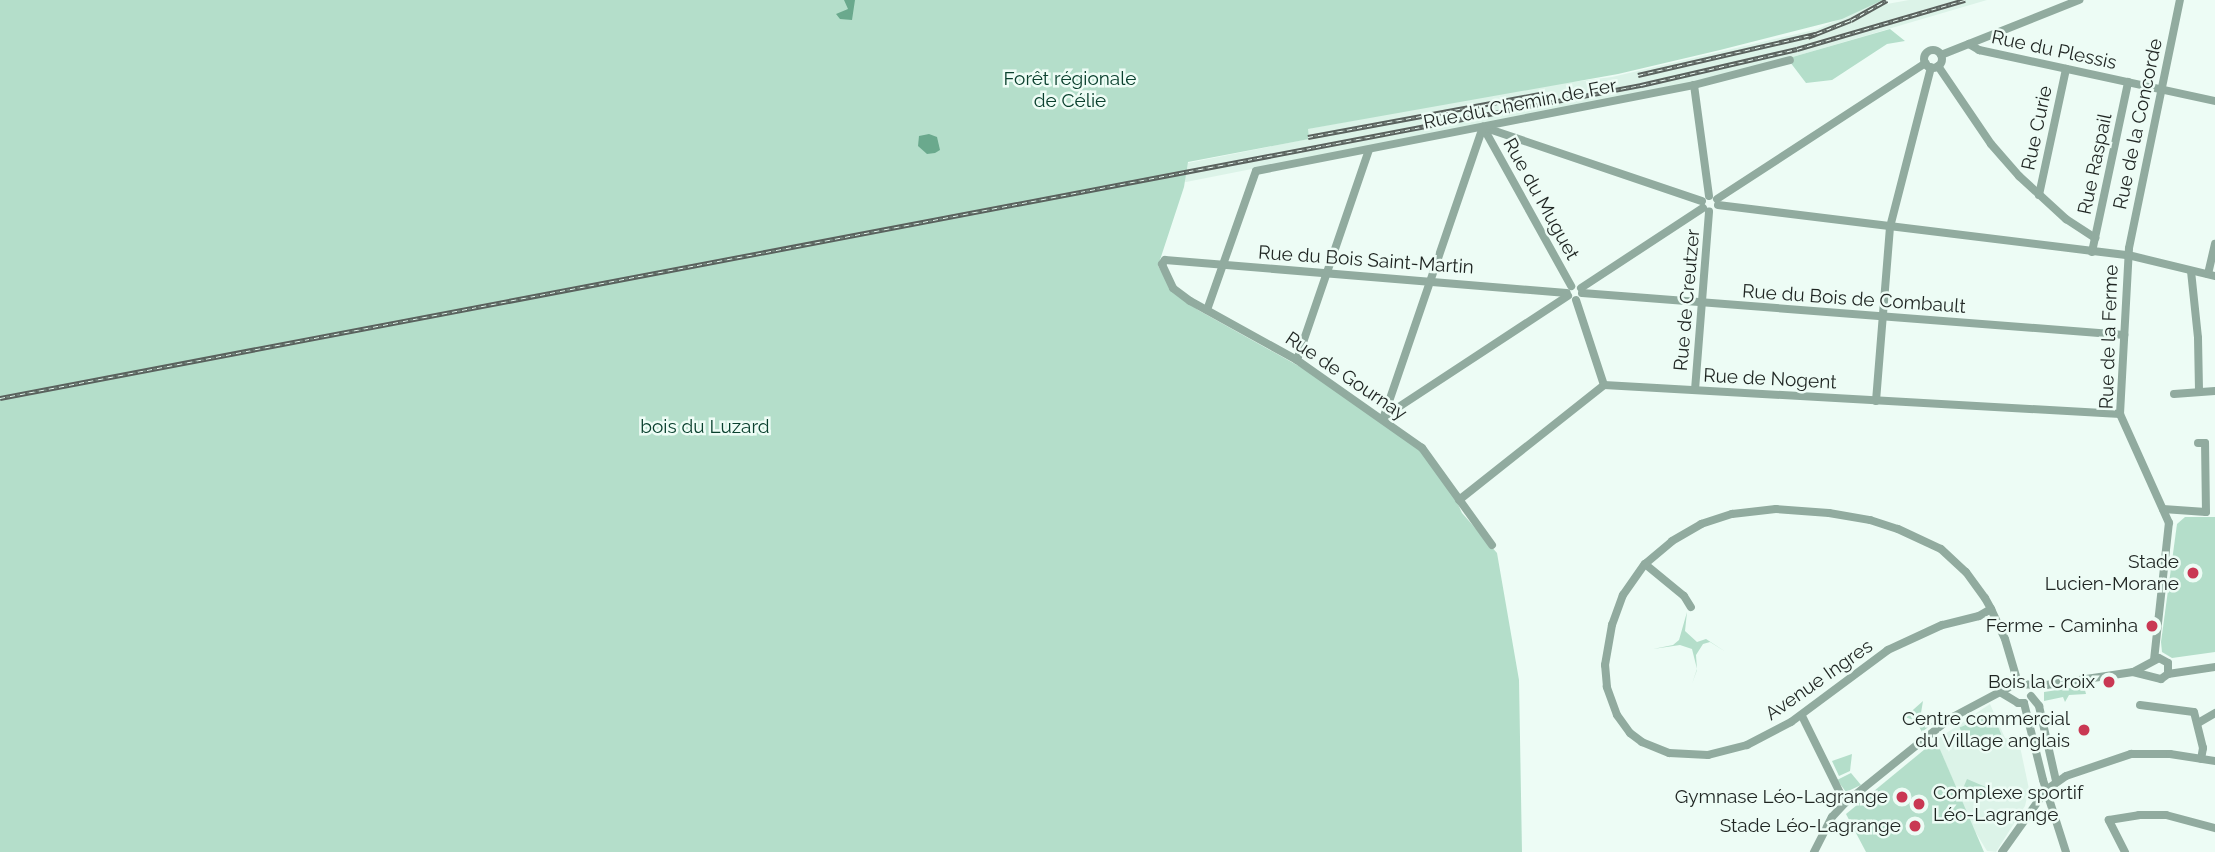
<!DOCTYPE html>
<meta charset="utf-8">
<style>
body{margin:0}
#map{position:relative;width:2215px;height:852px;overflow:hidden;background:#edfcf5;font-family:Raleway,sans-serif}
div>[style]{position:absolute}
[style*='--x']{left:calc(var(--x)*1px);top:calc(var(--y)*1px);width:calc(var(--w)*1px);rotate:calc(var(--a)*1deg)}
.built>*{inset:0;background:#dcf3e8}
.green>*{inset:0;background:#b4deca;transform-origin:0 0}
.water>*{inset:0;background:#6aa98d}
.minor>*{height:8px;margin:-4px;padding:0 4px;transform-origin:4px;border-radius:4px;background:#91ab9f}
.minor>.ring{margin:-4px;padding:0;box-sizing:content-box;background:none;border:8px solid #91ab9f;border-radius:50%}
.rail>*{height:4.5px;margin-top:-2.25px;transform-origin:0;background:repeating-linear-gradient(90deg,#edfcf5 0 5px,#59615d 0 10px);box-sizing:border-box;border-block:2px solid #59615d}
.dots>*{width:19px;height:19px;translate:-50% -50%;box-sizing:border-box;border:4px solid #edfcf5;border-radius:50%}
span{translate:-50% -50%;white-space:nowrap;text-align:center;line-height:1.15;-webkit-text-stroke:5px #edfcf5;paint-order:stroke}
.street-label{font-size:19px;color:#1f2522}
.park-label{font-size:19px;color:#0a402e}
.poi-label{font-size:19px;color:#1f2522}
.right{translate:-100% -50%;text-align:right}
.left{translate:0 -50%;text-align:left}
</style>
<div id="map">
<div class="built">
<div style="clip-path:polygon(1909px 0,1987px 0,1803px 54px,1698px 81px,1557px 109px,1186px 182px,1175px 177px,1048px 191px,1308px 139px,1307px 129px,1540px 86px,1612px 77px,1818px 29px,1876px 1px,1887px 4px)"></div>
<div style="clip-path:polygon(1990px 704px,2005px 738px,2018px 737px,2029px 789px,2025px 806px,1996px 852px,1987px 851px,1973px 828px,1936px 740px)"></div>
</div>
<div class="green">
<div style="clip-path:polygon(0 0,1883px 0,1842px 19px,1720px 50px,1618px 74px,1308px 129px,1309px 139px,1188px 162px,1184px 187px,1158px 266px,1173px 290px,1198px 310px,1313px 374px,1422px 451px,1451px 489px,1462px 513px,1497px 553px,1519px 680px,1522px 852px,0 852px)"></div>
<div style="clip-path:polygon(1890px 29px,1905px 41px,1887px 44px,1832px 80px,1806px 83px,1790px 62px,1789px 58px)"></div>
<div style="clip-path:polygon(2185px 517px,2215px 517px,2215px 652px,2172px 658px,2162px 652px,2161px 642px,2177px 524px)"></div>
<div style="clip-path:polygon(1687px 612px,1685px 631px,1697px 642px,1706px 639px,1726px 652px,1710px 642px,1703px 644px,1696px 655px,1697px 670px,1692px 684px,1697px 669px,1692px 649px,1680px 645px,1653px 649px,1673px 645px,1679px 640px)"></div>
<div style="clip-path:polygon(2084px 686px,2086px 694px,2069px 695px,2065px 702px,2063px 697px,2044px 701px,2044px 692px)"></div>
<div style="clip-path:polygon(1923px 701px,1921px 713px,1932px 724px,1922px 732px,1916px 721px,1905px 717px)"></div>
<div style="left:1993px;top:714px;width:22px;height:36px;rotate:68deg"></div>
<div style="clip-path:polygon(1936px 740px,1984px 852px,1866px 852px,1846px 814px)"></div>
<div style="clip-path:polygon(1852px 754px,1850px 771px,1839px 776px,1832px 761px)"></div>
<div style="clip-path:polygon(1851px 773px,1861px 785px,1846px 792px,1837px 780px)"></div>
<div style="left:1967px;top:779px;width:23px;height:12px;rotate:23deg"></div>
</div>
<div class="water">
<div style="clip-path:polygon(844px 0,855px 0,852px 20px,840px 19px,836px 14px,848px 9px)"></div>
<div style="clip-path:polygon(929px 134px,937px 137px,940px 150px,935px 153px,927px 154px,918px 146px,919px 136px)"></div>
</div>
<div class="minor">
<div style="--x:1969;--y:44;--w:12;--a:31"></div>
<div style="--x:1979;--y:50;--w:241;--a:12.2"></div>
<div class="ring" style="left:1924px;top:50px;width:10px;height:10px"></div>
<div style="--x:1941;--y:55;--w:149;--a:-21.7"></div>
<div style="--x:1938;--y:66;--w:94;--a:55.8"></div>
<div style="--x:1991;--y:144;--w:43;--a:48.8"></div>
<div style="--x:2019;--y:176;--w:64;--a:42.5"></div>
<div style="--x:2066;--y:219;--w:35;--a:33"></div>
<div style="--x:1694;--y:85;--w:112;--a:82.3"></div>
<div style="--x:1483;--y:127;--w:182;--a:61"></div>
<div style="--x:1486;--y:128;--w:228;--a:18.7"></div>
<div style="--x:2039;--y:195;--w:129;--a:-77.9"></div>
<div style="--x:1717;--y:199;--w:249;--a:-33.1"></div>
<div style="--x:1718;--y:205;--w:413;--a:7"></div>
<div style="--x:2128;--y:255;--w:89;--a:13.6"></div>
<div style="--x:2092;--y:252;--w:174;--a:-78"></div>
<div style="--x:2191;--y:271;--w:67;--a:84"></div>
<div style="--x:2198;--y:338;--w:54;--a:88.9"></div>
<div style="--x:2208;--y:274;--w:31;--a:-77"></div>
<div style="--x:1581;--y:288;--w:146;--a:-33.3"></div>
<div style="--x:1582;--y:293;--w:544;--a:4.43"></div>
<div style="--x:1576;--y:300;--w:89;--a:71.8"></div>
<div style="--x:1207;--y:310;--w:147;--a:-70.6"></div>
<div style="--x:1256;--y:171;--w:446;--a:-11.1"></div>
<div style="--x:1694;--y:85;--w:99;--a:-14.6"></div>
<div style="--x:1297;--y:360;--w:222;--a:-71.1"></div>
<div style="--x:1695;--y:390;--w:179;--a:-85.5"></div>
<div style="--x:2174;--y:394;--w:41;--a:-4.2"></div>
<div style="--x:1876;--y:401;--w:175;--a:-85.4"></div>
<div style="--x:1890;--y:227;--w:165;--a:-75.6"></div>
<div style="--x:1385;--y:416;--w:219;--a:-33.3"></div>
<div style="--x:1383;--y:419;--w:309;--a:-71.1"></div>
<div style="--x:1459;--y:500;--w:185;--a:-38.4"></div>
<div style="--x:1604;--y:385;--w:517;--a:3.22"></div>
<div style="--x:2163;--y:509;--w:43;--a:4"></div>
<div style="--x:2206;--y:512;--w:69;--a:-90.8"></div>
<div style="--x:2205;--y:443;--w:7;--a:180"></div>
<div style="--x:1492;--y:545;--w:120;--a:-125.8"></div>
<div style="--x:1422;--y:448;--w:153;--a:-144.9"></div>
<div style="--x:1297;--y:360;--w:122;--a:-151.1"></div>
<div style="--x:1190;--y:301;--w:21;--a:-143"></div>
<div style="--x:1173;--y:288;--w:26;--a:-115"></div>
<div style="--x:1162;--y:264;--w:5;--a:-53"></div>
<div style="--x:1165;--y:260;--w:403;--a:4.7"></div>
<div style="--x:1645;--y:564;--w:50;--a:39.4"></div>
<div style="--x:1684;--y:596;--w:13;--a:58"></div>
<div style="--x:1991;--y:609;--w:14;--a:150"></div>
<div style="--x:1979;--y:616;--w:38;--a:166"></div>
<div style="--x:1942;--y:625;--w:60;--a:155.2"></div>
<div style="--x:1888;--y:650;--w:121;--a:143.4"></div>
<div style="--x:1791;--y:722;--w:50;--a:152.4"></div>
<div style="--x:1747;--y:745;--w:40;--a:165.6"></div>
<div style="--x:1708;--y:755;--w:39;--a:-177"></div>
<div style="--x:1669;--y:753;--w:29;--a:-158"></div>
<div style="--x:1642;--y:742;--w:15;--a:-143"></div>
<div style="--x:1630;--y:733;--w:22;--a:-126"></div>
<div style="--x:1617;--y:715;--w:30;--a:-110"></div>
<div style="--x:1607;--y:687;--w:22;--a:-95"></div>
<div style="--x:1605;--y:665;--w:41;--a:-80.1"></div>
<div style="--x:1612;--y:625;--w:32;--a:-70"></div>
<div style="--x:1623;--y:595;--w:38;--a:-55"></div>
<div style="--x:1645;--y:564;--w:35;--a:-40"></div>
<div style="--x:1672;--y:541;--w:34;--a:-30"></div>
<div style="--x:1701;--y:524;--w:33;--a:-18"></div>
<div style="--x:1732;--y:514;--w:44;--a:-6.5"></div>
<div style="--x:1776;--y:509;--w:53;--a:4.3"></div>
<div style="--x:1829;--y:513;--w:42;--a:9.7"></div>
<div style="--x:1870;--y:520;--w:29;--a:18"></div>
<div style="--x:1898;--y:529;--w:47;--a:24.9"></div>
<div style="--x:1941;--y:549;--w:34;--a:43"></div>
<div style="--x:1966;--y:572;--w:32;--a:54"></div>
<div style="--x:1985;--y:598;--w:13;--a:61"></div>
<div style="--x:1991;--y:609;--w:33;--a:65"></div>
<div style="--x:2005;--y:639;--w:46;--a:73.5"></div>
<div style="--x:2154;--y:660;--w:138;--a:-83.8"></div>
<div style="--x:2169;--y:523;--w:120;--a:-114.2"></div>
<div style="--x:2120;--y:414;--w:166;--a:-86.9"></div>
<div style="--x:2129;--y:248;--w:253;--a:-78.4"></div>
<div style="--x:2135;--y:671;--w:27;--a:-28"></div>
<div style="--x:2159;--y:658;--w:10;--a:29"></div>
<div style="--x:2168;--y:663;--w:11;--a:90"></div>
<div style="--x:2000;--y:692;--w:21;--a:31"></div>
<div style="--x:2018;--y:703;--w:6;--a:0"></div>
<div style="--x:2031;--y:696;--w:13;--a:51"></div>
<div style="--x:2039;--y:706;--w:77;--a:77.2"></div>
<div style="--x:2024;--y:703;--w:79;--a:76.1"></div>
<div style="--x:2043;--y:780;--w:76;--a:72.3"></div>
<div style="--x:2140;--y:705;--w:54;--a:7.4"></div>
<div style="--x:2194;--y:712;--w:37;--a:76"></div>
<div style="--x:2203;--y:748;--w:11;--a:100"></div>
<div style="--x:1802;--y:716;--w:97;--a:63.7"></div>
<div style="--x:2198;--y:723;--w:20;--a:-30"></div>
<div style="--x:1814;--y:852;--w:39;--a:-63"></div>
<div style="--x:1832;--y:817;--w:19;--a:-47"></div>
<div style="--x:1845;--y:803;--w:134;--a:-38.9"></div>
<div style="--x:1949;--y:719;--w:75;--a:-27.9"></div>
<div style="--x:2015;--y:684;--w:31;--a:2"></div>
<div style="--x:2046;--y:685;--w:88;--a:-8.5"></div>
<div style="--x:2133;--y:672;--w:29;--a:14"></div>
<div style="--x:2161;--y:679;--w:9;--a:-36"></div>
<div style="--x:2168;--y:674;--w:48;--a:-8.5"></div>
<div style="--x:2002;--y:852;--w:76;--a:-54.6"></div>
<div style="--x:2046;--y:790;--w:24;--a:-35"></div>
<div style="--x:2066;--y:776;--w:69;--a:-18.7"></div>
<div style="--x:2131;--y:754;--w:39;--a:0"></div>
<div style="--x:2170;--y:754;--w:46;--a:8.8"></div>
<div style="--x:2125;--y:852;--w:36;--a:-117"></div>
<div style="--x:2109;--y:820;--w:30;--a:-9"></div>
<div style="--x:2139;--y:815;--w:27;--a:0"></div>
<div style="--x:2166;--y:815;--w:51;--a:14.9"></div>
</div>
<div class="rail">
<div style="--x:1808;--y:37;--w:46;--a:-21.6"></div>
<div style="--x:1851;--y:20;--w:41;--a:-29.1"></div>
<div style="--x:1638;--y:75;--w:182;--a:-13"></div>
<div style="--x:1308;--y:137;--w:241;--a:-10.5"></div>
<div style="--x:0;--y:398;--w:1671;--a:-10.8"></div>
<div style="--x:1641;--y:85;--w:160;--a:-13"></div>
<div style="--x:1797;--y:49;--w:175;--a:-16.3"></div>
</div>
<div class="dots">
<div style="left:2193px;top:573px;background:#c93853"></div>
<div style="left:2152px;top:626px;background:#c93853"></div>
<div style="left:2109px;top:682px;background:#c93853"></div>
<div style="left:2084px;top:730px;background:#c93853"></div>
<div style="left:1902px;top:797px;background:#c93853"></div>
<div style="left:1919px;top:804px;background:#c93853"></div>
<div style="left:1915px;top:826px;background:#c93853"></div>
</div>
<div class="street-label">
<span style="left:2054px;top:50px;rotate:12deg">Rue du Plessis</span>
<span style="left:1520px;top:104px;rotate:-11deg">Rue du Chemin de Fer</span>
<span style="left:2138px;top:124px;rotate:-78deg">Rue de la Concorde</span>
<span style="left:2037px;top:128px;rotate:-78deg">Rue Curie</span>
<span style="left:2095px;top:164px;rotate:-78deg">Rue Raspail</span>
<span style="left:1541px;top:199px;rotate:61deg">Rue du Muguet</span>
<span style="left:1366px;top:260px;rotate:4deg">Rue du Bois Saint-Martin</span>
<span style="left:1854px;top:299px;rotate:4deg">Rue du Bois de Combault</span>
<span style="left:1687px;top:300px;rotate:-85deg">Rue de Creutzer</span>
<span style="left:2109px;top:337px;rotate:-88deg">Rue de la Ferme</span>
<span style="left:1346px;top:376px;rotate:34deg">Rue de Gournay</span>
<span style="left:1770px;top:379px;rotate:3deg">Rue de Nogent</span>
<span style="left:1819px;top:680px;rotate:-35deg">Avenue Ingres</span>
</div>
<div class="park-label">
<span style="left:1070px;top:90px">Forêt régionale<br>de Célie</span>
<span style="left:705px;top:427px">bois du Luzard</span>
</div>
<div class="poi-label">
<span class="right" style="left:2179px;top:573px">Stade<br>Lucien-Morane</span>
<span class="right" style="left:2138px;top:626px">Ferme - Caminha</span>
<span class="right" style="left:2095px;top:682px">Bois la Croix</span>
<span class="right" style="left:2070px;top:730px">Centre commercial<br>du Village anglais</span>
<span class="left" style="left:1933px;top:804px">Complexe sportif<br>Léo-Lagrange</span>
<span class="right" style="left:1888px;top:797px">Gymnase Léo-Lagrange</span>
<span class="right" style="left:1901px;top:826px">Stade Léo-Lagrange</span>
</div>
</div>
